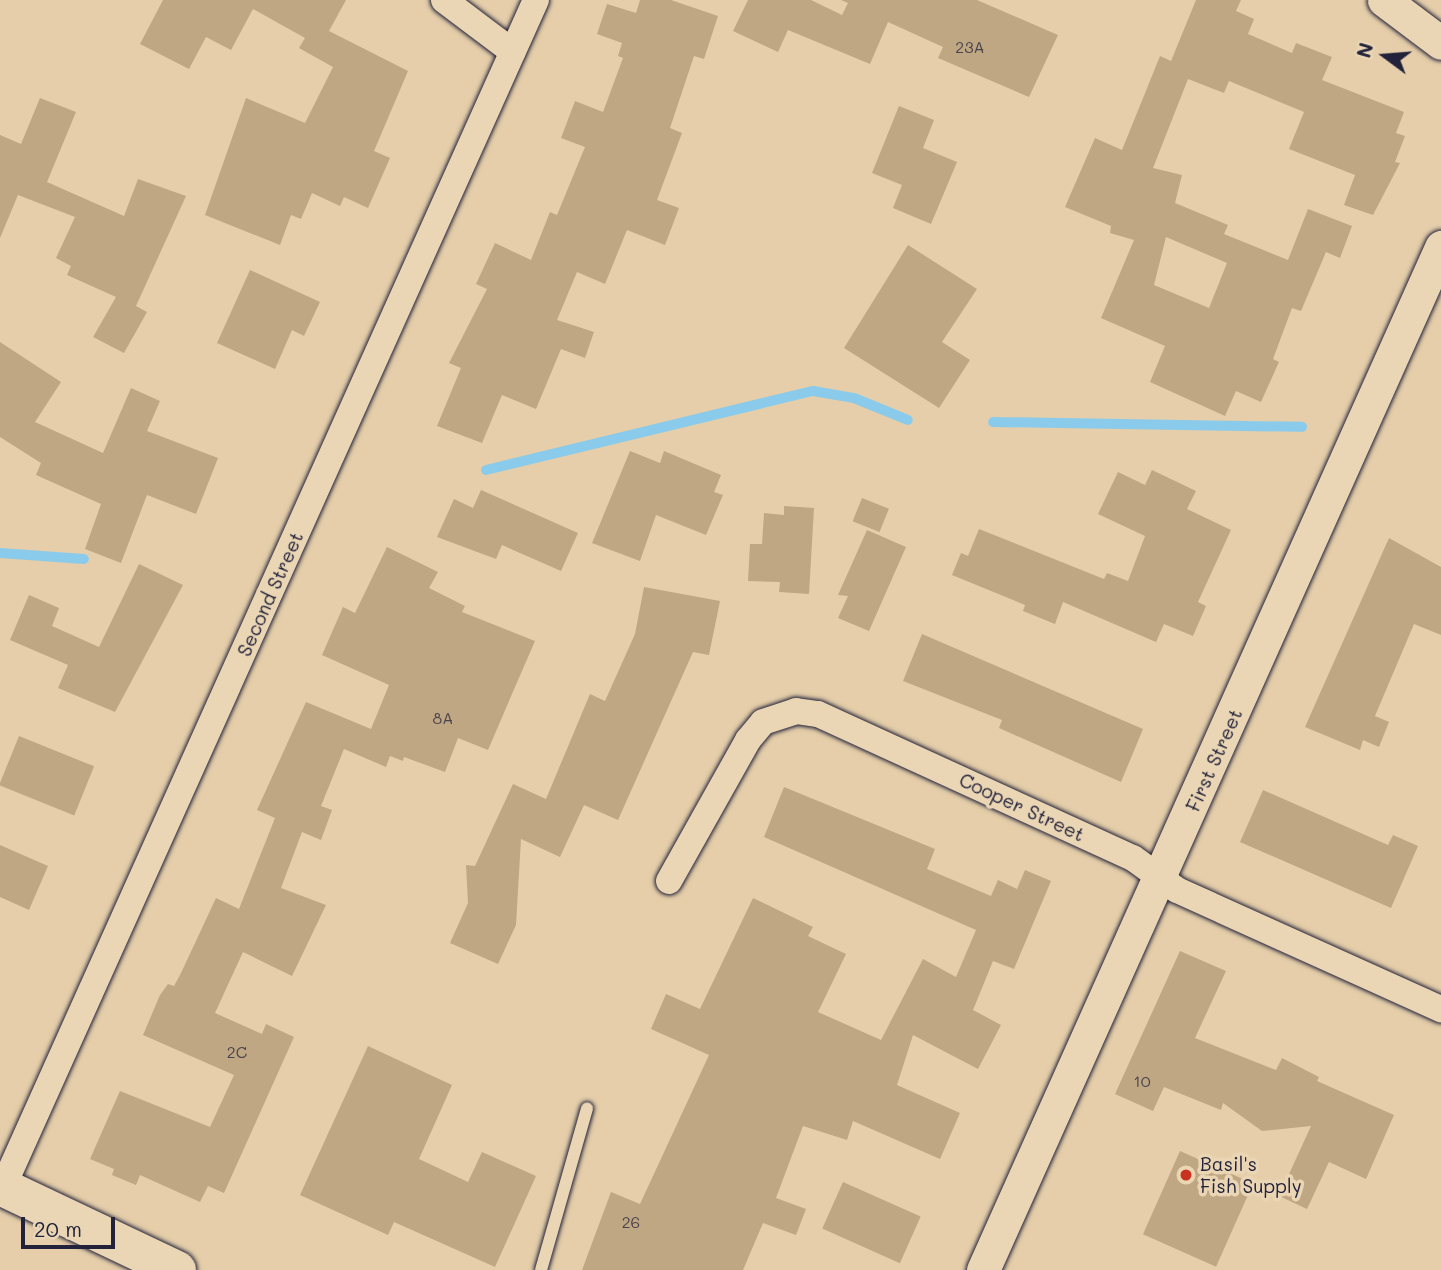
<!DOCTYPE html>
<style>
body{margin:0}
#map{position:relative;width:1441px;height:1270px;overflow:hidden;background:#e5cea9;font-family:Mali,sans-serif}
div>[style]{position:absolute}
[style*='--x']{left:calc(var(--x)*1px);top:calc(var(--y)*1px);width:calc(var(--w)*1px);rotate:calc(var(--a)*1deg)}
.stream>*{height:10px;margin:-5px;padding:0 5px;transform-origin:5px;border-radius:5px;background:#8acbeb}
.building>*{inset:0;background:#c0a783;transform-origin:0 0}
.roads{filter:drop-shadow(0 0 2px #22223b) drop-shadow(0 0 2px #22223b)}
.service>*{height:12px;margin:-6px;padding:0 6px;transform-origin:6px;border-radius:6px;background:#ead6b4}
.minor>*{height:26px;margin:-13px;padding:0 13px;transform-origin:13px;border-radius:13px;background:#ead6b4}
.tertiary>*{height:33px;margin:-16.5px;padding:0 16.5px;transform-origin:16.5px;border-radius:16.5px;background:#ead6b4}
.trunk>*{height:38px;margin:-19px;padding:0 19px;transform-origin:19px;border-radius:19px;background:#ead6b4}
.dots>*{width:19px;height:19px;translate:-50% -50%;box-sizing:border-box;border:4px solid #ead6b4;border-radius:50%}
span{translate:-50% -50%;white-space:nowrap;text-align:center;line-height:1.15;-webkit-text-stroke:7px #ead6b4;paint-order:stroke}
.number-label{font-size:16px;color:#4a434d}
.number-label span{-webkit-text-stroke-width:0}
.street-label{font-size:19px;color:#22223b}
.poi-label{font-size:19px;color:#22223b}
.left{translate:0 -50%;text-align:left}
.north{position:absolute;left:1350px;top:21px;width:70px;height:70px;-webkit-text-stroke:5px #ead6b4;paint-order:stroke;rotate:286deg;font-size:19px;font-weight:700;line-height:28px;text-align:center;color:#22223b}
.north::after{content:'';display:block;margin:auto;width:24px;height:32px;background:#22223b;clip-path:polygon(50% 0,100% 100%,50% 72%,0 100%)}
.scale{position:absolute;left:21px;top:1217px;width:94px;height:32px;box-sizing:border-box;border:4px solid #22223b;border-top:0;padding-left:9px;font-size:21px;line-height:24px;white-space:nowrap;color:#22223b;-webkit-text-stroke:5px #ead6b4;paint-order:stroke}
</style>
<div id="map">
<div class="stream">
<div style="--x:993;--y:422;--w:309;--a:0.9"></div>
<div style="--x:486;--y:470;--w:336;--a:-13.6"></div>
<div style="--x:813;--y:391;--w:42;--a:9.7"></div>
<div style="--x:854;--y:398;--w:58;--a:22.2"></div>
<div style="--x:0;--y:553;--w:84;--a:4.1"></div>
</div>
<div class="building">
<div style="clip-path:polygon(163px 0,346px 0,329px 31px,408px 71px,374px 151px,390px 158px,368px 208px,344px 197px,340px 206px,312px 193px,301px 219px,291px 215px,280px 245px,205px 215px,246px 98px,305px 123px,333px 67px,299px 48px,305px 38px,253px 9px,231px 50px,206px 37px,189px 69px,140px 44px)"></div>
<div style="clip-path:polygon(640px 0,671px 0,718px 16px,704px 59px,694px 56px,670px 128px,682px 133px,657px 200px,679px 208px,665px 245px,627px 230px,605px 284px,577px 272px,557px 320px,594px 332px,585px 358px,561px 349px,536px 409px,502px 395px,482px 443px,437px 426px,461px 368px,449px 363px,487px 289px,476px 284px,495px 243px,531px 260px,550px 212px,557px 215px,585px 147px,561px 138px,575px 101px,603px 112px,623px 58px,618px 56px,622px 43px,597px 34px,607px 4px,636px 13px)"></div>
<div style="clip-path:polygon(748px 0,811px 0,842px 15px,848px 3px,841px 0,977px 0,1058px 35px,1029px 97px,938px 58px,943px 47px,888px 22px,870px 64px,788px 30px,778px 52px,733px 31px)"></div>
<div style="clip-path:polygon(evenodd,1196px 0,1241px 0,1236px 11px,1254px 19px,1248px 34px,1292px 53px,1296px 43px,1332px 57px,1322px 80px,1404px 112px,1396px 133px,1405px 136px,1395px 162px,1400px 163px,1373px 215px,1344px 205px,1355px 175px,1289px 149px,1304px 112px,1229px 81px,1224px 93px,1188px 79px,1153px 168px,1182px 175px,1175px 203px,1228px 225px,1224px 234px,1288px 260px,1308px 209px,1352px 226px,1340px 258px,1326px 252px,1301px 311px,1292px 308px,1273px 359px,1279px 362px,1261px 402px,1236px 391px,1225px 416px,1150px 382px,1165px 346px,1101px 318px,1134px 240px,1110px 233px,1111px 226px,1065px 207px,1095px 138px,1122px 150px,1160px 56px,1171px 61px,1196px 0,1166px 237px,1227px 263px,1209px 308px,1154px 285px,1166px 237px)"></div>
<div style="clip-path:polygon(40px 98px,76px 112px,47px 182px,124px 216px,138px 179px,186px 196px,136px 306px,147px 312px,124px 353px,93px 337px,116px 297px,67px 275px,71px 266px,56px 258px,75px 217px,18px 195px,0 238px,0 135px,21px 144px)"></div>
<div style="clip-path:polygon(899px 106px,934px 120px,923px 148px,957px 162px,931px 224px,893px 208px,902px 185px,872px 173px)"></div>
<div style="clip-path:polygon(908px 245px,977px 289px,942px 342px,970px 360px,939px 408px,844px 348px)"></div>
<div style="clip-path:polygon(250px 270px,320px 302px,304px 336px,292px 330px,275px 369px,217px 343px)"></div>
<div style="clip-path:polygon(0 342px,61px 382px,35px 422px,103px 453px,131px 388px,160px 401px,147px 431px,218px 458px,196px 514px,147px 495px,121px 563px,85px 549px,101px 504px,36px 475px,41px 463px,0 437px)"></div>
<div style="clip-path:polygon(630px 451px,660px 463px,664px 451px,721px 475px,714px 492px,723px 495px,706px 535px,656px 515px,640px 561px,592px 543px)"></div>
<div style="clip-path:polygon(1152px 470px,1196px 491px,1187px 509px,1231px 530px,1198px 602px,1206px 606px,1193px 636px,1164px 624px,1156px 642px,1063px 602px,1055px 624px,1023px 611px,1025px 605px,952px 575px,961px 553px,968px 556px,979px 529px,1104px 579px,1107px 573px,1128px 581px,1145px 536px,1098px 514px,1118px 472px,1145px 485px)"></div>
<div style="clip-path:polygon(481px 490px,578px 533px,561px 571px,502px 545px,496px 559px,437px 537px,454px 499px,473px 508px)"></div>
<div style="left:862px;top:498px;width:29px;height:25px;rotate:22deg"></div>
<div style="clip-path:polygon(784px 506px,814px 508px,809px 594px,779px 592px,780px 582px,748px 581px,750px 544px,762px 544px,764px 513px,784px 515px)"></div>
<div style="clip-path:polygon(867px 530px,906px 547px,869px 631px,838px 618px,848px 596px,838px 595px)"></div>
<div style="clip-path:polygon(1389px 538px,1441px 567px,1441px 635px,1414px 624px,1375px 716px,1389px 722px,1379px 747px,1363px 740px,1360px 750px,1305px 727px)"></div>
<div style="clip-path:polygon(387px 547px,438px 572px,429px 588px,465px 606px,462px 612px,535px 641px,512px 694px,488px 750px,458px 738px,445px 772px,404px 757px,403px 761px,390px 756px,386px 767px,344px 749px,321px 806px,332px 810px,321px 840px,302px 832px,281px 888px,326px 905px,292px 976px,243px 952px,215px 1013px,262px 1034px,266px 1024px,294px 1037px,224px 1193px,208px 1186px,200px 1202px,140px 1175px,136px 1185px,112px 1175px,114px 1169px,90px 1159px,120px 1091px,210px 1127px,234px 1075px,143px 1035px,160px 995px,168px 984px,174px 986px,181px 973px,216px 898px,239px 909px,275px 818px,257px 810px,306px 702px,371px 729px,389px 685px,322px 655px,343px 607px,355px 613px)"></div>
<div style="clip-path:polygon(139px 564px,183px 585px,115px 712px,58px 688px,68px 665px,10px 640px,29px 595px,59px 608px,52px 626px,99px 647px)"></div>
<div style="clip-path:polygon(644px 587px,720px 601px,709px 655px,693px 652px,618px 820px,584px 805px,560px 857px,521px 839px,516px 925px,498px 964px,450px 943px,468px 903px,466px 865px,475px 866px,513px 784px,546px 799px,590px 694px,605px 701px,635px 634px)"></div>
<div style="clip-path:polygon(922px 634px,1143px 729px,1121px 782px,999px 728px,1002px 720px,903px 681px)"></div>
<div style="left:19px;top:736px;width:81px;height:53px;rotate:22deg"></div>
<div style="clip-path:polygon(784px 787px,935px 849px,927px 869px,991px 896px,998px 880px,1017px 889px,1025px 870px,1051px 881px,1014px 969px,993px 961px,973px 1010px,1001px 1025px,978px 1069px,913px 1035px,897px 1085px,960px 1113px,940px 1159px,853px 1121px,847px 1140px,803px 1126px,776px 1198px,806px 1209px,796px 1235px,763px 1223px,743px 1270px,582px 1270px,611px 1192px,640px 1204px,709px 1055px,651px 1029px,666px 994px,700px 1009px,753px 898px,813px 927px,808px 936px,846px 954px,818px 1012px,881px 1040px,923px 959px,956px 977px,976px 930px,764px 837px)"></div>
<div style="clip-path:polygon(1263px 790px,1388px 845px,1393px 835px,1418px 846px,1391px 908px,1240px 842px)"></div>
<div style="clip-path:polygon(0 845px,48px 866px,29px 910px,0 897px)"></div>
<div style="clip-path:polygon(1180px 951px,1226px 971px,1195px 1038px,1276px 1070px,1282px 1058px,1319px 1077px,1317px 1081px,1394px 1115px,1366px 1179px,1329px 1162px,1307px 1209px,1279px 1196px,1311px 1126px,1262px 1131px,1223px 1103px,1221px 1110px,1164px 1087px,1153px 1111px,1115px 1094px)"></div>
<div style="clip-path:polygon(368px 1046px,452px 1085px,419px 1159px,468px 1182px,482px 1152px,536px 1176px,495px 1267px,394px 1222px,388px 1235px,300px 1195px)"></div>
<div style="left:1180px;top:1151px;width:80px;height:91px;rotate:24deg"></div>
<div style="left:843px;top:1182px;width:85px;height:51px;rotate:24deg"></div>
</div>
<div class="roads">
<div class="service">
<div style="--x:541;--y:1270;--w:168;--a:-74.1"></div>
</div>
<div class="minor">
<div style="--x:444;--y:0;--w:86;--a:37"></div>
<div style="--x:669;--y:881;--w:162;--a:-60.7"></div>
<div style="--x:748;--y:740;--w:23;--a:-50"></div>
<div style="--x:763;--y:722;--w:35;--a:-18"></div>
<div style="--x:796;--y:711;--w:22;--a:8"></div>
<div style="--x:818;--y:714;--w:346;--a:24.6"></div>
<div style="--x:1133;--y:858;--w:54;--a:36"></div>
<div style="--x:1177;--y:890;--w:290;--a:24.3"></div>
<div style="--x:3;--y:1187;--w:1301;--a:-65.82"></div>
</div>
<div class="tertiary">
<div style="--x:1384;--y:0;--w:71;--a:37"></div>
<div style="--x:983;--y:1270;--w:1121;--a:-65.88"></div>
</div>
<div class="trunk">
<div style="--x:0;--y:1186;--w:196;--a:25.4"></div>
</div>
</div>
<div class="dots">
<div style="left:1186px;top:1175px;background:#c8321e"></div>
</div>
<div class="number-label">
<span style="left:970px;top:47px">23A</span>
<span style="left:443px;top:718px">8A</span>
<span style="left:237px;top:1052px">2C</span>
<span style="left:1142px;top:1081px">10</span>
<span style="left:631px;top:1222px">26</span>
</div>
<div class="street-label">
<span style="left:270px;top:594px;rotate:-66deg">Second Street</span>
<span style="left:1214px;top:760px;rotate:-66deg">First Street</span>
<span style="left:1022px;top:807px;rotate:25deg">Cooper Street</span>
</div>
<div class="poi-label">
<span class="left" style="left:1200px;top:1175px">Basil's<br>Fish Supply</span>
</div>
<div class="north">N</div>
<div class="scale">20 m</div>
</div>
